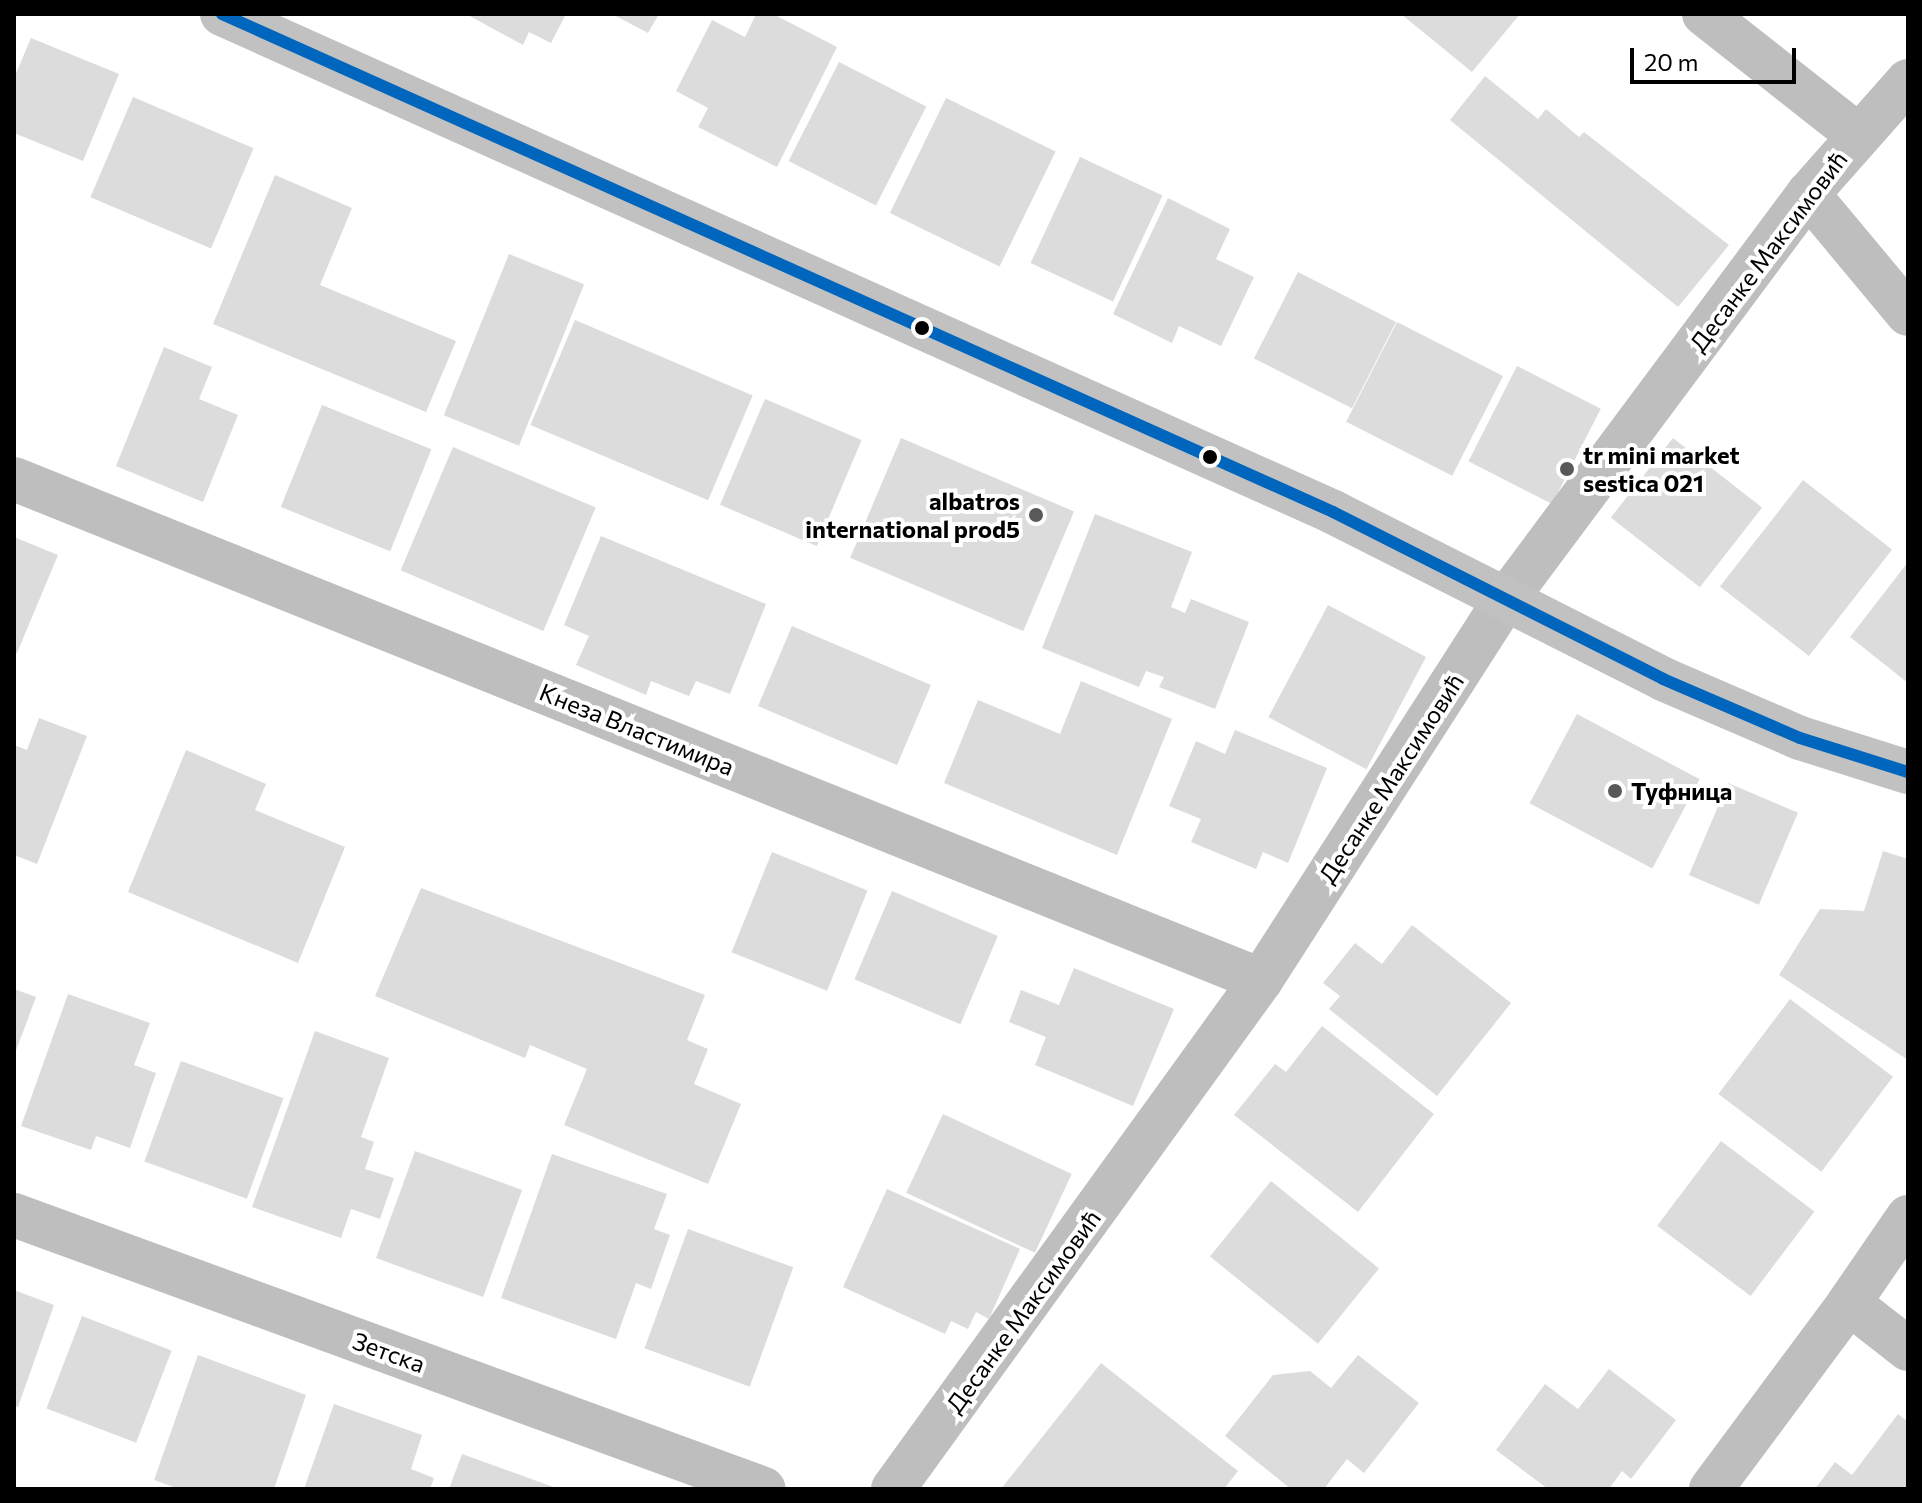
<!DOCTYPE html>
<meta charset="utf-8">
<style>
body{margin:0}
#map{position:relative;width:1922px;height:1503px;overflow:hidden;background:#fff;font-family:Commissioner,sans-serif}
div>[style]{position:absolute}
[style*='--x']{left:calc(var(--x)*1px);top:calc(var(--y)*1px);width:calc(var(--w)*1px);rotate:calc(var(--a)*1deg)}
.building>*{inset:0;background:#dcdcdc;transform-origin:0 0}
.street>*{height:44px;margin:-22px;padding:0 22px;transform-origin:22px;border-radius:22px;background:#bebebe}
.secondary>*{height:44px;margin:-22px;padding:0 22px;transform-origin:22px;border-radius:22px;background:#c1c1c1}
.bus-1>*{height:12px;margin:-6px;padding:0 6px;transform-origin:6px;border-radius:6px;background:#0065bd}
.dots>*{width:22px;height:22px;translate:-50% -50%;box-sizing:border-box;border:4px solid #fff;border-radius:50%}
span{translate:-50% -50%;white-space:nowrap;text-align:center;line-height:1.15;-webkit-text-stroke:8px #fff;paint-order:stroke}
.street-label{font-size:24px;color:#000}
.poi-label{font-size:24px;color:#000;font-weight:700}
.left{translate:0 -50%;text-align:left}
.right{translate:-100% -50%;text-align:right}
.frame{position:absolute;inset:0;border:16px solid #000;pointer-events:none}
.scale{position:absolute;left:1630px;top:48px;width:166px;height:36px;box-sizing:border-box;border:4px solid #000;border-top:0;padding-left:10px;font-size:24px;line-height:28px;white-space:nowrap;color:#000;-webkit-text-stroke:6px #fff;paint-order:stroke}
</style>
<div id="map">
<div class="building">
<div style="clip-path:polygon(466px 14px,566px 14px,551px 43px,529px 32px,523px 45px)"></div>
<div style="clip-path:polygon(612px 14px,659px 14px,648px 33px)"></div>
<div style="clip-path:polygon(756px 14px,773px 14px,837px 47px,777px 167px,698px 127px,708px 108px,676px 91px,712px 20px,745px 37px)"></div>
<div style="clip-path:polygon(1401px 14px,1520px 14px,1472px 72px)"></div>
<div style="clip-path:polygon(31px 38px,119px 74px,83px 161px,14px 133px,14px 78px)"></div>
<div style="left:839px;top:62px;width:98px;height:111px;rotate:27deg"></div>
<div style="clip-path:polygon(1485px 76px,1538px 119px,1546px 109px,1579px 137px,1584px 132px,1729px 245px,1678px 307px,1450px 120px)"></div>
<div style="left:133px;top:97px;width:131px;height:109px;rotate:23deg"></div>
<div style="left:946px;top:98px;width:122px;height:128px;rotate:26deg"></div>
<div style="left:1080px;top:157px;width:91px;height:117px;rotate:25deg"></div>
<div style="clip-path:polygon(275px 175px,352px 208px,320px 285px,456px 341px,426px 412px,213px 324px)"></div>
<div style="clip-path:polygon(1168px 198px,1230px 229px,1216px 259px,1254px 277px,1221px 346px,1179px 326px,1172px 343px,1113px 314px)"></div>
<div style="left:509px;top:254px;width:81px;height:174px;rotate:22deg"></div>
<div style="left:1298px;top:272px;width:110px;height:97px;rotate:27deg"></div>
<div style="left:575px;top:320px;width:193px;height:114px;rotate:23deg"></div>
<div style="left:1397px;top:322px;width:119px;height:112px;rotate:27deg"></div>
<div style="clip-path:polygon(164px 347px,212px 367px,199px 399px,238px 415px,203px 502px,116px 466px)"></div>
<div style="left:1517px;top:366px;width:94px;height:107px;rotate:27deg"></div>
<div style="left:765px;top:399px;width:105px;height:115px;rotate:23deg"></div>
<div style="left:322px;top:405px;width:118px;height:110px;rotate:22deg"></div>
<div style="left:901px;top:438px;width:188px;height:130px;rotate:23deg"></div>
<div style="left:1673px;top:438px;width:113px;height:101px;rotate:38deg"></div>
<div style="left:453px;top:447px;width:155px;height:134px;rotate:23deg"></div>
<div style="left:1803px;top:480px;width:113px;height:135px;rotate:38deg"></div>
<div style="clip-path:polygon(1095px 514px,1192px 552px,1171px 607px,1185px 613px,1191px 599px,1249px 622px,1215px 709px,1159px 687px,1164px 677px,1146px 671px,1139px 687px,1042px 648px)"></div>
<div style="clip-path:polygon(601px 536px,766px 604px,730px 694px,696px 681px,689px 696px,651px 681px,646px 695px,576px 665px,589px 636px,564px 625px)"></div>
<div style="clip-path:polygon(14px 537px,58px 555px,17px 653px,14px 652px)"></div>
<div style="clip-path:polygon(1908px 562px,1908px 683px,1850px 637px)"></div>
<div style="left:1328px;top:605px;width:111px;height:127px;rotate:28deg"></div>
<div style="left:792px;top:626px;width:151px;height:87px;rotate:23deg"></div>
<div style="clip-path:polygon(1081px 681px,1172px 719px,1117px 855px,944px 783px,978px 700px,1060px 734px)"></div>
<div style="left:1577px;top:714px;width:139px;height:101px;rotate:28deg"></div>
<div style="clip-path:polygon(39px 718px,87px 736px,37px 864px,14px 855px,14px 745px,27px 750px)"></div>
<div style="clip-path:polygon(1235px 730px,1327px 768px,1288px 863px,1263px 852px,1256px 869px,1191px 842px,1201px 819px,1169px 806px,1196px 741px,1225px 754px)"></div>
<div style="clip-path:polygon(186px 750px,266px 784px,255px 810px,345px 847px,298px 963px,128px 892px)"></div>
<div style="left:1728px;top:783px;width:76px;height:100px;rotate:23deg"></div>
<div style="clip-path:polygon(1883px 851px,1908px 859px,1908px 1060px,1779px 975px,1820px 909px,1864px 911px)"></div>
<div style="left:772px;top:852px;width:103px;height:108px;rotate:22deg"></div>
<div style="clip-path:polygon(421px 888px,705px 995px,687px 1040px,708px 1049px,694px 1084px,741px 1104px,708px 1184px,564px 1125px,587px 1069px,530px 1045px,525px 1058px,375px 996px)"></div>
<div style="left:892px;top:891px;width:115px;height:96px;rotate:23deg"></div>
<div style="clip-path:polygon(1412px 925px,1511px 1003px,1437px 1096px,1329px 1009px,1340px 996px,1323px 983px,1355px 943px,1382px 964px)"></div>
<div style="clip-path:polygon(1074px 968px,1174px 1009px,1133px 1106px,1035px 1065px,1046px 1037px,1009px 1022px,1021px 990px,1059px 1005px)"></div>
<div style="clip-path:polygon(14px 989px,36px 997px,14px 1056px)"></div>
<div style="clip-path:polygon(68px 994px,150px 1023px,134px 1065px,156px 1073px,130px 1148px,96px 1136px,91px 1150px,21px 1126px)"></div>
<div style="left:1790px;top:999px;width:129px;height:119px;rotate:37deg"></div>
<div style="clip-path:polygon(1322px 1026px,1434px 1114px,1358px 1212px,1234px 1115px,1275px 1064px,1286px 1072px)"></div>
<div style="clip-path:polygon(315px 1031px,389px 1058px,361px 1137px,374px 1142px,365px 1169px,394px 1178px,380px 1219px,351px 1209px,341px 1238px,252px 1207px)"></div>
<div style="left:181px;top:1061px;width:109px;height:107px;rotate:20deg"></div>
<div style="left:943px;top:1114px;width:142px;height:87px;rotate:25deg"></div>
<div style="left:1721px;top:1141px;width:117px;height:106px;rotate:37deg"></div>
<div style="left:415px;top:1151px;width:114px;height:114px;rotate:20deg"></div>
<div style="clip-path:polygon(552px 1154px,667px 1194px,654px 1229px,670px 1235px,651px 1289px,636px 1283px,616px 1339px,501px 1298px)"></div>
<div style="left:1271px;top:1181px;width:139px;height:97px;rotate:39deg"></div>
<div style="clip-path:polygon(887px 1189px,1020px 1249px,989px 1319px,976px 1312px,968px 1329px,951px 1321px,945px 1334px,843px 1287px)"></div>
<div style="left:688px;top:1229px;width:112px;height:127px;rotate:20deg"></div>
<div style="clip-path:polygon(14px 1290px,54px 1305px,18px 1407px,14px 1406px)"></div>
<div style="left:82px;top:1316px;width:96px;height:99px;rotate:21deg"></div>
<div style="clip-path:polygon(198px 1355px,306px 1395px,274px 1489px,179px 1489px,154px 1480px)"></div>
<div style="clip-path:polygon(1358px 1355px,1419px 1403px,1364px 1473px,1347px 1459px,1324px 1489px,1291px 1489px,1225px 1436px,1273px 1375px,1310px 1371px,1331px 1388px)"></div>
<div style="clip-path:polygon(1101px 1363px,1238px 1471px,1224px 1489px,1001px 1489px)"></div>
<div style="clip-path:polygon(1609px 1369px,1676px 1420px,1631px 1479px,1622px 1471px,1609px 1489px,1548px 1489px,1496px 1450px,1545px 1384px,1578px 1409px)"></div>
<div style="clip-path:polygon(334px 1404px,422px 1435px,411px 1469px,434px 1478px,430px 1489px,304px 1489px)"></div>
<div style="clip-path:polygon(1898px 1414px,1908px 1422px,1908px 1489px,1815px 1489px,1835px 1462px,1852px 1475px)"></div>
<div style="clip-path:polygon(462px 1454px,559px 1489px,449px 1489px)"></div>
</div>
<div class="street">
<div style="--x:1704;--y:14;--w:196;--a:38.2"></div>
<div style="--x:1808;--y:194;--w:156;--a:50.2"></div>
<div style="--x:14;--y:479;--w:1344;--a:21.89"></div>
<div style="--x:14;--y:1215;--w:798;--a:20.07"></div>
<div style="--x:1908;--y:1217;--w:104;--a:124.5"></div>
<div style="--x:1849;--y:1303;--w:75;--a:37.9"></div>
<div style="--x:893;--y:1489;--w:628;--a:-54.13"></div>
<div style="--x:1261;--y:980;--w:449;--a:-57.3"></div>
<div style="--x:1504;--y:602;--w:509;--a:-53.31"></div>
<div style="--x:1808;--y:194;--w:151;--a:-48.5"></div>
<div style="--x:1711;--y:1489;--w:232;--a:-53.4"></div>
</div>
<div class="secondary">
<div style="--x:222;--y:14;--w:1218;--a:24.14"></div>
<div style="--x:1333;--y:512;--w:370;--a:26.8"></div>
<div style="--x:1663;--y:679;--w:149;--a:23.3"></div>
<div style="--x:1800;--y:738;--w:113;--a:17.5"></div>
</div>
<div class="bus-1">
<div style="--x:222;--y:14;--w:1218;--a:24.14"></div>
<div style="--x:1333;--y:512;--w:370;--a:26.8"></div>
<div style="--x:1663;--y:679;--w:149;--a:23.3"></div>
<div style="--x:1800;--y:738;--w:113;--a:17.5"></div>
</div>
<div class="dots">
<div style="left:922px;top:328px;background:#000"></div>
<div style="left:1210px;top:457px;background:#000"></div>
<div style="left:1567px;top:469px;background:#595959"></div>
<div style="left:1036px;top:515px;background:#595959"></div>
<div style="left:1615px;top:791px;background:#595959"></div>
</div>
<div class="street-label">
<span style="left:1768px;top:251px;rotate:-53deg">Десанке Максимовић</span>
<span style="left:637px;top:729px;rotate:22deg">Кнеза Властимира</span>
<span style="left:1391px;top:778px;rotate:-57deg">Десанке Максимовић</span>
<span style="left:1023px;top:1311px;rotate:-54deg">Десанке Максимовић</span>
<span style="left:389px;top:1352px;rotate:20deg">Зетска</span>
</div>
<div class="poi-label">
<span class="left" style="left:1583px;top:469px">tr mini market<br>sestica 021</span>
<span class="right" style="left:1020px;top:515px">albatros<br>international prod5</span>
<span class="left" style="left:1631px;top:791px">Туфница</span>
</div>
<div class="frame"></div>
<div class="scale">20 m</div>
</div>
